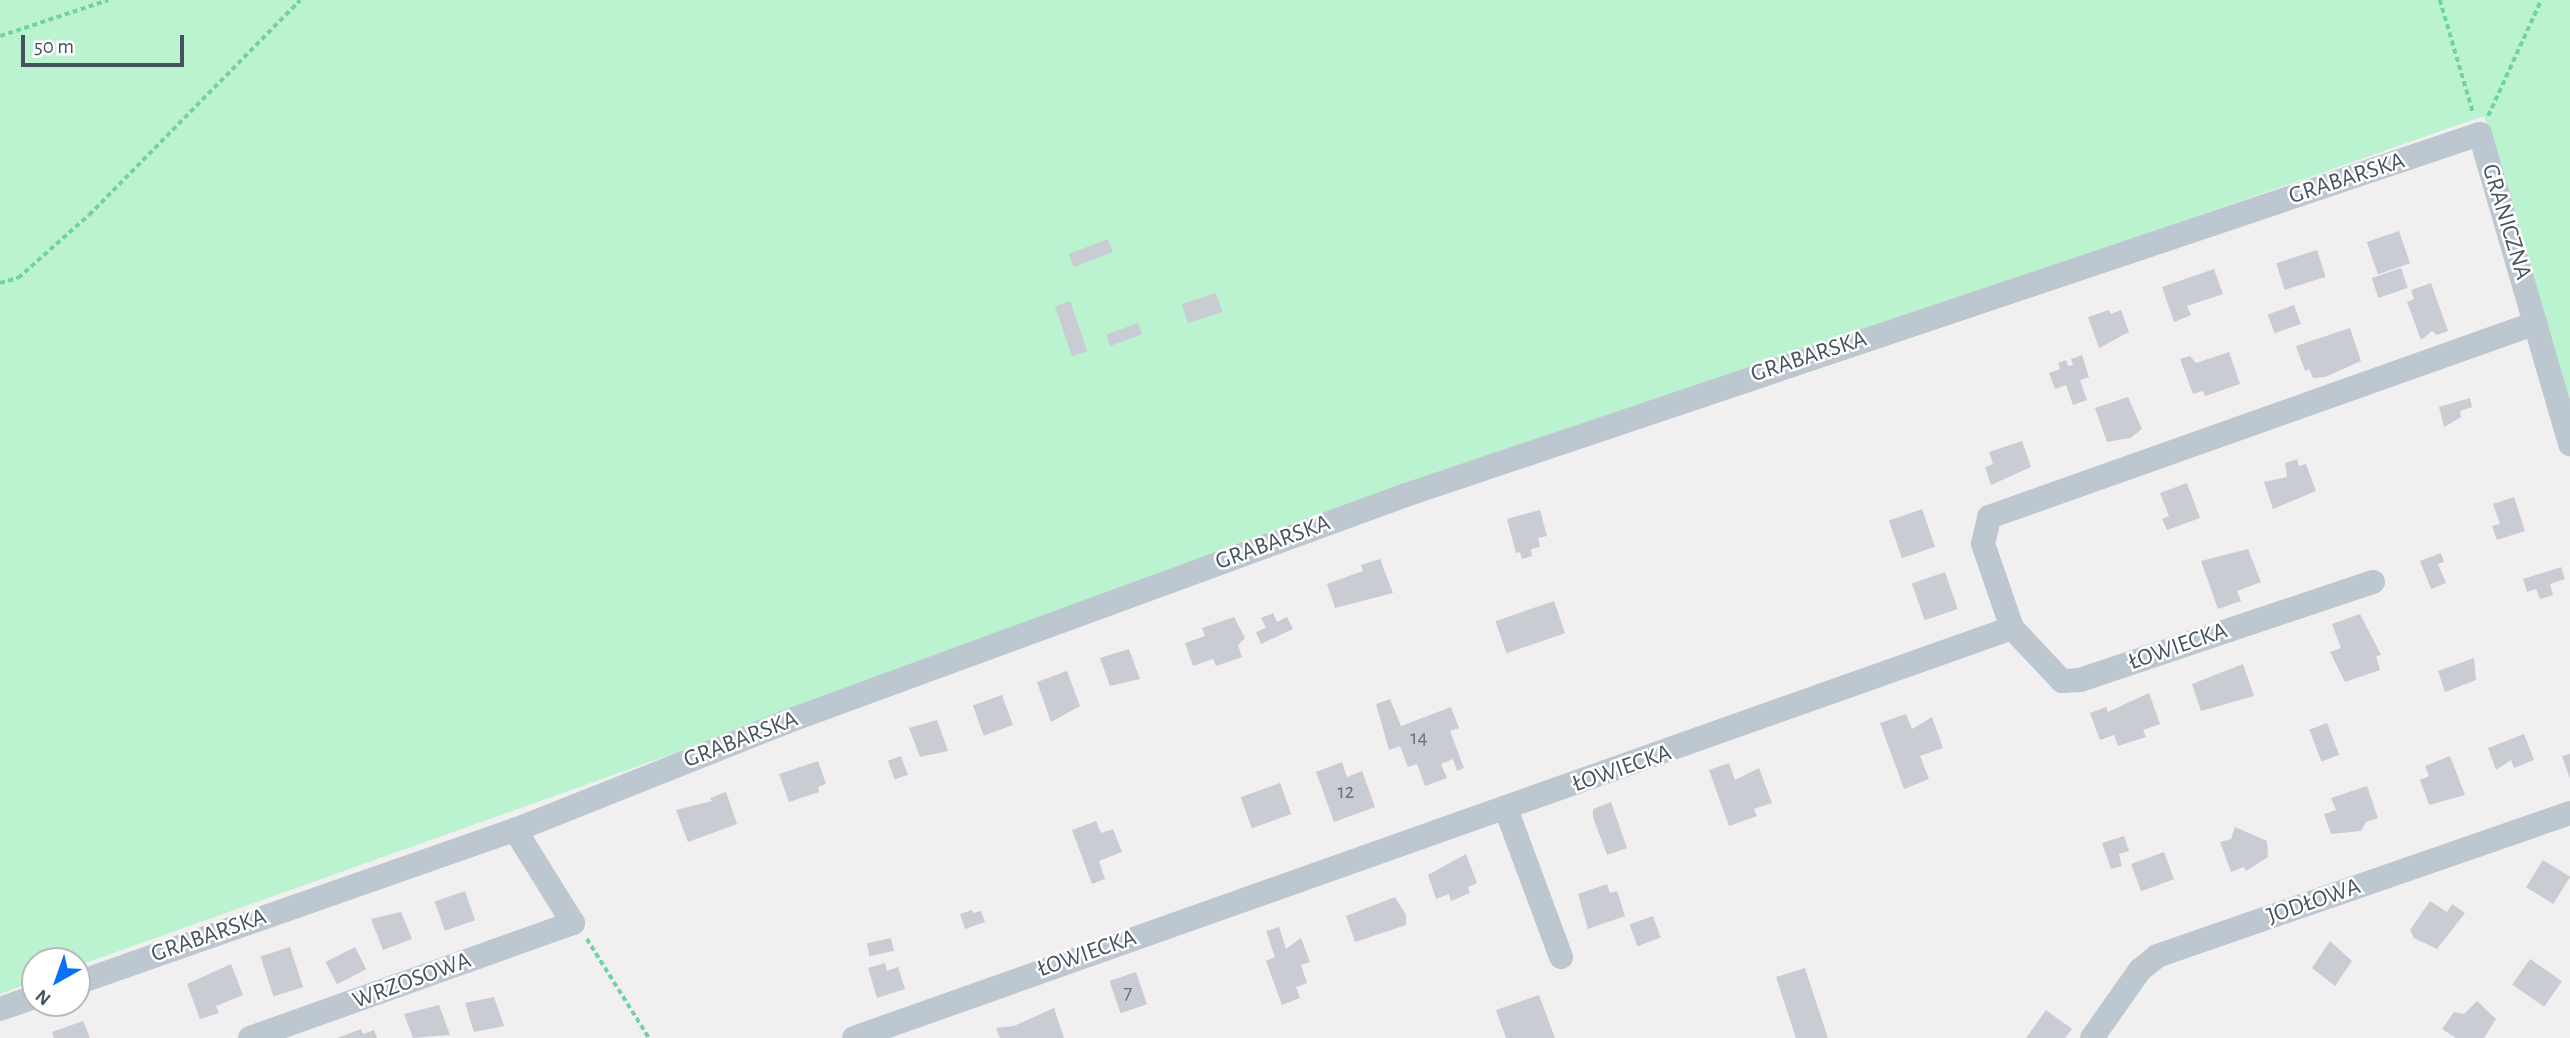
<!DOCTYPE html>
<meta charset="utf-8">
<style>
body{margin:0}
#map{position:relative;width:2570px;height:1038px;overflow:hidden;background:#f2eff0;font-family:"Alegreya Sans",sans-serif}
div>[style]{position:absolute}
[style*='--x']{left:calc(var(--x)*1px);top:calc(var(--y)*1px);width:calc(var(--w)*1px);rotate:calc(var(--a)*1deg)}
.green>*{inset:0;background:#bbf3d0}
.building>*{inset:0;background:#c9ccd3;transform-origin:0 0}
.path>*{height:3.5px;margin-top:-1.75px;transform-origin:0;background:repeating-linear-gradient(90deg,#70d4a2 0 5px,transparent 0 8.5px)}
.minor>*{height:24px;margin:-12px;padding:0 12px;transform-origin:12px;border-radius:12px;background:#bcc7d0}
span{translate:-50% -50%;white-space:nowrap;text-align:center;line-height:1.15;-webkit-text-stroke:5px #fff;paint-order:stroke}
.number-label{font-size:21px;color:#67717c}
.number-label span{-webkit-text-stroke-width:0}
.street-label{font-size:24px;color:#46535f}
.north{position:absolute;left:21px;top:947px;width:70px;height:70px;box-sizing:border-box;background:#fff;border:2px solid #b5babf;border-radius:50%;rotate:220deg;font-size:19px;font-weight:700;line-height:28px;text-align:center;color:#46535f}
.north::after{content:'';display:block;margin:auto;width:24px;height:32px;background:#0971f3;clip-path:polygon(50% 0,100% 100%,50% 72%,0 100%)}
.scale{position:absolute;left:21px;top:35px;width:163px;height:32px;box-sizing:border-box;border:4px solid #46535f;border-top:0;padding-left:9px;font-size:21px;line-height:24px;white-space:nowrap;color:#46535f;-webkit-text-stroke:5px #fff;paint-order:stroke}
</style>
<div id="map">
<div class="green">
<div style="clip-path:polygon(0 0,2570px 0,2570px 424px,2484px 116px,1383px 501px,77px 966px,77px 961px,35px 961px,35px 981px,0 994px)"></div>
</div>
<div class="building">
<div style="left:2399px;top:231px;width:34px;height:34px;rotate:71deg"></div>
<div style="left:1108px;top:239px;width:14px;height:42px;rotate:69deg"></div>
<div style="left:2317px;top:250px;width:28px;height:43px;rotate:72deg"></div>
<div style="left:2401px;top:268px;width:21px;height:31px;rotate:71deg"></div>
<div style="clip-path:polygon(2214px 269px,2223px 294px,2187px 306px,2191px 315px,2174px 322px,2162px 287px)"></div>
<div style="clip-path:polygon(2431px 283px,2448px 331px,2437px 335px,2432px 331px,2421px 340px,2407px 302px,2414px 299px,2411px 290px)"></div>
<div style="left:1216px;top:293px;width:20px;height:36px;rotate:72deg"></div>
<div style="left:1070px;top:301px;width:53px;height:16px;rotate:71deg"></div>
<div style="left:2294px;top:305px;width:20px;height:28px;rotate:70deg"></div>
<div style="clip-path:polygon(2109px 310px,2111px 314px,2121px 310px,2129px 332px,2099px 348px,2088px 317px)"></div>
<div style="left:1138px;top:323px;width:12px;height:34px;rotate:70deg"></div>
<div style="clip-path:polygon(2350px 328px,2361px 361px,2325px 377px,2313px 378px,2309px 369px,2305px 371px,2296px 346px)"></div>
<div style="clip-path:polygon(2229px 352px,2240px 384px,2205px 396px,2203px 391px,2193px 394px,2180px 359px,2190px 356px,2196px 363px)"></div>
<div style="clip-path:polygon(2082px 355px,2089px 377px,2080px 380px,2087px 400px,2073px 405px,2066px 385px,2055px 389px,2049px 373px,2060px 369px,2058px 363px,2066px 360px,2068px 366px,2073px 365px,2071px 359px)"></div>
<div style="clip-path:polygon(2128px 397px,2142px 429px,2130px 438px,2107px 442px,2095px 408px)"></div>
<div style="clip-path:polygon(2470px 398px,2472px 407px,2460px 411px,2461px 417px,2444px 427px,2439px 407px)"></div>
<div style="clip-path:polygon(2022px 441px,2031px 467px,1991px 485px,1985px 467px,1993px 464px,1989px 452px)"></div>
<div style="clip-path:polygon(2297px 459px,2299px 466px,2306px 464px,2316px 491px,2273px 509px,2264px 482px,2287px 477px,2285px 463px)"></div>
<div style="clip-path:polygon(2187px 483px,2200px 518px,2167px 530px,2162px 519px,2169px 516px,2160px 493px)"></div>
<div style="clip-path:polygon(2514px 497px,2525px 531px,2497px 540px,2492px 526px,2500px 524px,2493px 504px)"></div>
<div style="left:1922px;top:509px;width:40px;height:35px;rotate:71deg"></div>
<div style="clip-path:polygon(1540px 510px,1547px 536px,1538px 538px,1540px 547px,1531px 549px,1532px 556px,1522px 559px,1520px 552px,1516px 553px,1507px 519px)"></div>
<div style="clip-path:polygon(2248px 549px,2261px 582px,2237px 591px,2241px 601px,2218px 609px,2201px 561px)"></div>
<div style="clip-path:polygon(2441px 553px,2444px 562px,2438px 564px,2446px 583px,2431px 589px,2420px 561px)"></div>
<div style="clip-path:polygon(1380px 559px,1393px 593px,1335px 608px,1327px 584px,1363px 571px,1361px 565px)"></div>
<div style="clip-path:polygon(2561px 567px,2565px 579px,2550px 584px,2553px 595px,2540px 599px,2536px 589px,2527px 592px,2523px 579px)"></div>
<div style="left:1945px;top:572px;width:39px;height:35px;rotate:71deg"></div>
<div style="left:1554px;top:601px;width:34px;height:62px;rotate:71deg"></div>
<div style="clip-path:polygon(1273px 613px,1277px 622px,1287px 617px,1293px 629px,1261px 644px,1256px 632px,1266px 628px,1261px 618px)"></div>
<div style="clip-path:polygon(2360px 614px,2381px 655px,2376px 656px,2380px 670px,2345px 682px,2330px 652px,2341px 648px,2332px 624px)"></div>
<div style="clip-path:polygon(1234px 617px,1245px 638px,1238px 645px,1242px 657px,1216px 666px,1213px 659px,1193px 666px,1185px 643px,1205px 636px,1202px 628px)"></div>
<div style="clip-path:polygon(1129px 649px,1140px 679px,1110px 686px,1100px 658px)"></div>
<div style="clip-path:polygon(2474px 658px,2476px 680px,2445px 692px,2438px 671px)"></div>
<div style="clip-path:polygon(2243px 664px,2254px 696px,2201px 711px,2192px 684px)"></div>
<div style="clip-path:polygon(1067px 671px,1080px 706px,1051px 722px,1037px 682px)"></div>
<div style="clip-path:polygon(2149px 693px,2160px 724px,2143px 730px,2146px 737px,2118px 746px,2114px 735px,2100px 740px,2090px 713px,2106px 707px,2108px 712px)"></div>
<div style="left:1002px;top:695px;width:32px;height:31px;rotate:70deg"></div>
<div style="clip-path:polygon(1390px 699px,1401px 726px,1451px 707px,1459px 728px,1450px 731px,1464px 768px,1457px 771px,1453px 759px,1441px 764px,1447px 778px,1425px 786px,1417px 764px,1408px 767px,1400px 746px,1389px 750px,1376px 704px)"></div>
<div style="clip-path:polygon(1906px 714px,1912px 729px,1932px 717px,1943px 748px,1920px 756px,1929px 779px,1904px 789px,1880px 723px)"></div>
<div style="clip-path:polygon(937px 720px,948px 751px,920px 757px,909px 728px)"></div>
<div style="left:2327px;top:723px;width:34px;height:19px;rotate:69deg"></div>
<div style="clip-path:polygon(2524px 734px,2534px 760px,2514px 768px,2511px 760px,2496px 770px,2488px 748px)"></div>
<div style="clip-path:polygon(2570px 754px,2570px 779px,2562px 756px)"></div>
<div style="left:901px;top:756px;width:20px;height:14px;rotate:70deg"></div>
<div style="clip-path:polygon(2450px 756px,2465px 795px,2429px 805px,2420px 780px,2429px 776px,2425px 766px)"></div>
<div style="clip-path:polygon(818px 761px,826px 784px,818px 787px,819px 792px,789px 802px,779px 774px)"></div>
<div style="clip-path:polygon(1342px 762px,1347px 777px,1362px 771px,1375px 807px,1334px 822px,1316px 772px)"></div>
<div style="clip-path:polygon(1729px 763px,1735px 780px,1759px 768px,1772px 803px,1754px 809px,1757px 816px,1729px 826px,1709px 770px)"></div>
<div style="left:1280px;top:783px;width:33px;height:42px;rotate:70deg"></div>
<div style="clip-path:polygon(2367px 786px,2378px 818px,2366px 822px,2361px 831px,2331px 834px,2324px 814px,2336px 810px,2331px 798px)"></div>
<div style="clip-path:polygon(726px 792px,737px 824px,688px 842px,676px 810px,712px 801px,710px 798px)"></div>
<div style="clip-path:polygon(1611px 802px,1627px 848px,1607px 855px,1593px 817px,1593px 809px)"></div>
<div style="clip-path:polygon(1096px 821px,1101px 833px,1113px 829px,1122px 852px,1099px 861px,1105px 879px,1092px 884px,1072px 830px)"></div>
<div style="clip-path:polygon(2235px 827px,2267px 841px,2268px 857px,2246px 871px,2244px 867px,2231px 872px,2220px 842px,2231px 839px)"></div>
<div style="clip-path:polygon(2124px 836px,2129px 851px,2119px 854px,2122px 866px,2111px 869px,2102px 843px)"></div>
<div style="left:2164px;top:852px;width:29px;height:35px;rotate:70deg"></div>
<div style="clip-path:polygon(1466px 854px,1477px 883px,1468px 887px,1470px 893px,1451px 901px,1449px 894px,1436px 899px,1428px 875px)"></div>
<div style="left:2543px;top:860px;width:32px;height:32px;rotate:32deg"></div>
<div style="clip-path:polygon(1607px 884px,1610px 893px,1617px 891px,1625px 916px,1588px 929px,1578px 894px)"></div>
<div style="left:465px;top:891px;width:31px;height:32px;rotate:71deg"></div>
<div style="clip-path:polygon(1395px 897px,1406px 915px,1406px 925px,1355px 942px,1346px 916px)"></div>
<div style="clip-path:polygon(2430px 901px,2447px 912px,2452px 904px,2465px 913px,2437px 949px,2414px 938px,2410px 930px)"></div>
<div style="clip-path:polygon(972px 910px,973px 913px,981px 911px,985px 922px,965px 929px,960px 914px)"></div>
<div style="clip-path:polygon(401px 912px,412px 939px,383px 950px,371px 919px)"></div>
<div style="left:1653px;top:916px;width:23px;height:25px;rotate:70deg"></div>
<div style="clip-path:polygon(1279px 927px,1286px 949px,1301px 938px,1310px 962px,1301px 965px,1307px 983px,1296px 987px,1300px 998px,1282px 1005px,1266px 961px,1275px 957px,1266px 931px)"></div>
<div style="left:891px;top:938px;width:13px;height:25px;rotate:77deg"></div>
<div style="clip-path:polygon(2330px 941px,2352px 961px,2335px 986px,2312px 968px)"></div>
<div style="left:290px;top:947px;width:42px;height:31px;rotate:72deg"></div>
<div style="left:355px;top:947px;width:25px;height:33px;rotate:63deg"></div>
<div style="left:2530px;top:959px;width:39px;height:31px;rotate:35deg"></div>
<div style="clip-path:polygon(885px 963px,887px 971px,898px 967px,905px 989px,877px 998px,868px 968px)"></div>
<div style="clip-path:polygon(231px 964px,243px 995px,216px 1006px,219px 1013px,200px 1019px,187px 984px)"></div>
<div style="clip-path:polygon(1805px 968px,1828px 1038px,1796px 1038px,1776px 977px)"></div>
<div style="left:1136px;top:972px;width:34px;height:28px;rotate:71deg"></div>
<div style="clip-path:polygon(1539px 995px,1555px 1038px,1506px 1038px,1496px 1010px)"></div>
<div style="clip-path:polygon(494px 997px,504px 1026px,474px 1032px,465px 1003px)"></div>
<div style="clip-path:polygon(2477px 1001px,2496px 1019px,2484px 1038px,2456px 1038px,2442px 1029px,2454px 1012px,2464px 1014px)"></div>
<div style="clip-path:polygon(439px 1005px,450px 1035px,413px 1038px,404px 1014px)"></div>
<div style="clip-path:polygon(1054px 1008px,1064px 1038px,1000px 1038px,996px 1028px,1014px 1026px)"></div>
<div style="clip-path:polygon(2046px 1010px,2072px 1029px,2065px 1038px,2026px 1038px)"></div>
<div style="clip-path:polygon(83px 1021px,90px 1038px,54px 1038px,52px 1032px)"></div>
<div style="clip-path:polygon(361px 1029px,363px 1034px,374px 1030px,377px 1038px,337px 1038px)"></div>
</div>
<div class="path">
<div style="--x:2440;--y:0;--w:117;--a:73.6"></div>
<div style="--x:0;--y:36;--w:114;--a:-18.4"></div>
<div style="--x:2488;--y:116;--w:128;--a:-65.4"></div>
<div style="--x:0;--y:283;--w:19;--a:-16"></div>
<div style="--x:18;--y:278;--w:95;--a:-41.6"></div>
<div style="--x:89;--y:215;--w:301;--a:-45.5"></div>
<div style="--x:587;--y:939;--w:117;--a:57.9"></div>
</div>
<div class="minor">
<div style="--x:2012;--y:628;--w:89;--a:-109"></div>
<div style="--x:1983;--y:544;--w:28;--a:-77"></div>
<div style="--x:1989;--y:517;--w:580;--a:-19.53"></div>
<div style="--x:1506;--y:809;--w:158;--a:69.6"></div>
<div style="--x:77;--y:983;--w:464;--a:-19.3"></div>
<div style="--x:515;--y:830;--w:292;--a:-21.7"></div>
<div style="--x:786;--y:722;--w:660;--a:-20.11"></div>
<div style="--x:1406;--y:495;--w:1133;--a:-18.58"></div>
<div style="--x:2480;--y:134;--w:323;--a:73.8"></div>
<div style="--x:0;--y:1009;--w:37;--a:-19"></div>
<div style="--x:250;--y:1038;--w:343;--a:-19.6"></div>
<div style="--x:573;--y:923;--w:110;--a:-121.9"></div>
<div style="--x:854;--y:1038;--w:1228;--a:-19.5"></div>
<div style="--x:2012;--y:628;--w:73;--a:46.7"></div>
<div style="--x:2062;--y:681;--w:18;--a:-3"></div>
<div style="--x:2080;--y:680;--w:309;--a:-18.5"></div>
<div style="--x:2092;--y:1038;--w:83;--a:-54.8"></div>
<div style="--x:2140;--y:970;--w:22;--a:-39"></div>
<div style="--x:2157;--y:956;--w:437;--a:-19.1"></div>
</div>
<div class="number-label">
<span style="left:1419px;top:738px">14</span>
<span style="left:1346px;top:792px">12</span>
<span style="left:1128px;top:993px">7</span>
</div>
<div class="street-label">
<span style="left:2347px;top:179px;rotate:-18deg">GRABARSKA</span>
<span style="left:2506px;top:222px;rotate:73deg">GRANICZNA</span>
<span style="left:1809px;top:357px;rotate:-18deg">GRABARSKA</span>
<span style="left:1273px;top:543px;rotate:-20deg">GRABARSKA</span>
<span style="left:2178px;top:647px;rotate:-19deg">ŁOWIECKA</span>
<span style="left:741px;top:740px;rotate:-21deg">GRABARSKA</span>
<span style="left:1622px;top:769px;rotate:-19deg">ŁOWIECKA</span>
<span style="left:2314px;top:902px;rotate:-19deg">JODŁOWA</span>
<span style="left:209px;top:936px;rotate:-19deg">GRABARSKA</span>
<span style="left:1087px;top:954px;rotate:-19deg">ŁOWIECKA</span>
<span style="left:412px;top:981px;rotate:-20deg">WRZOSOWA</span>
</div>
<div class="north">N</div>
<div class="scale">50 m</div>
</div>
